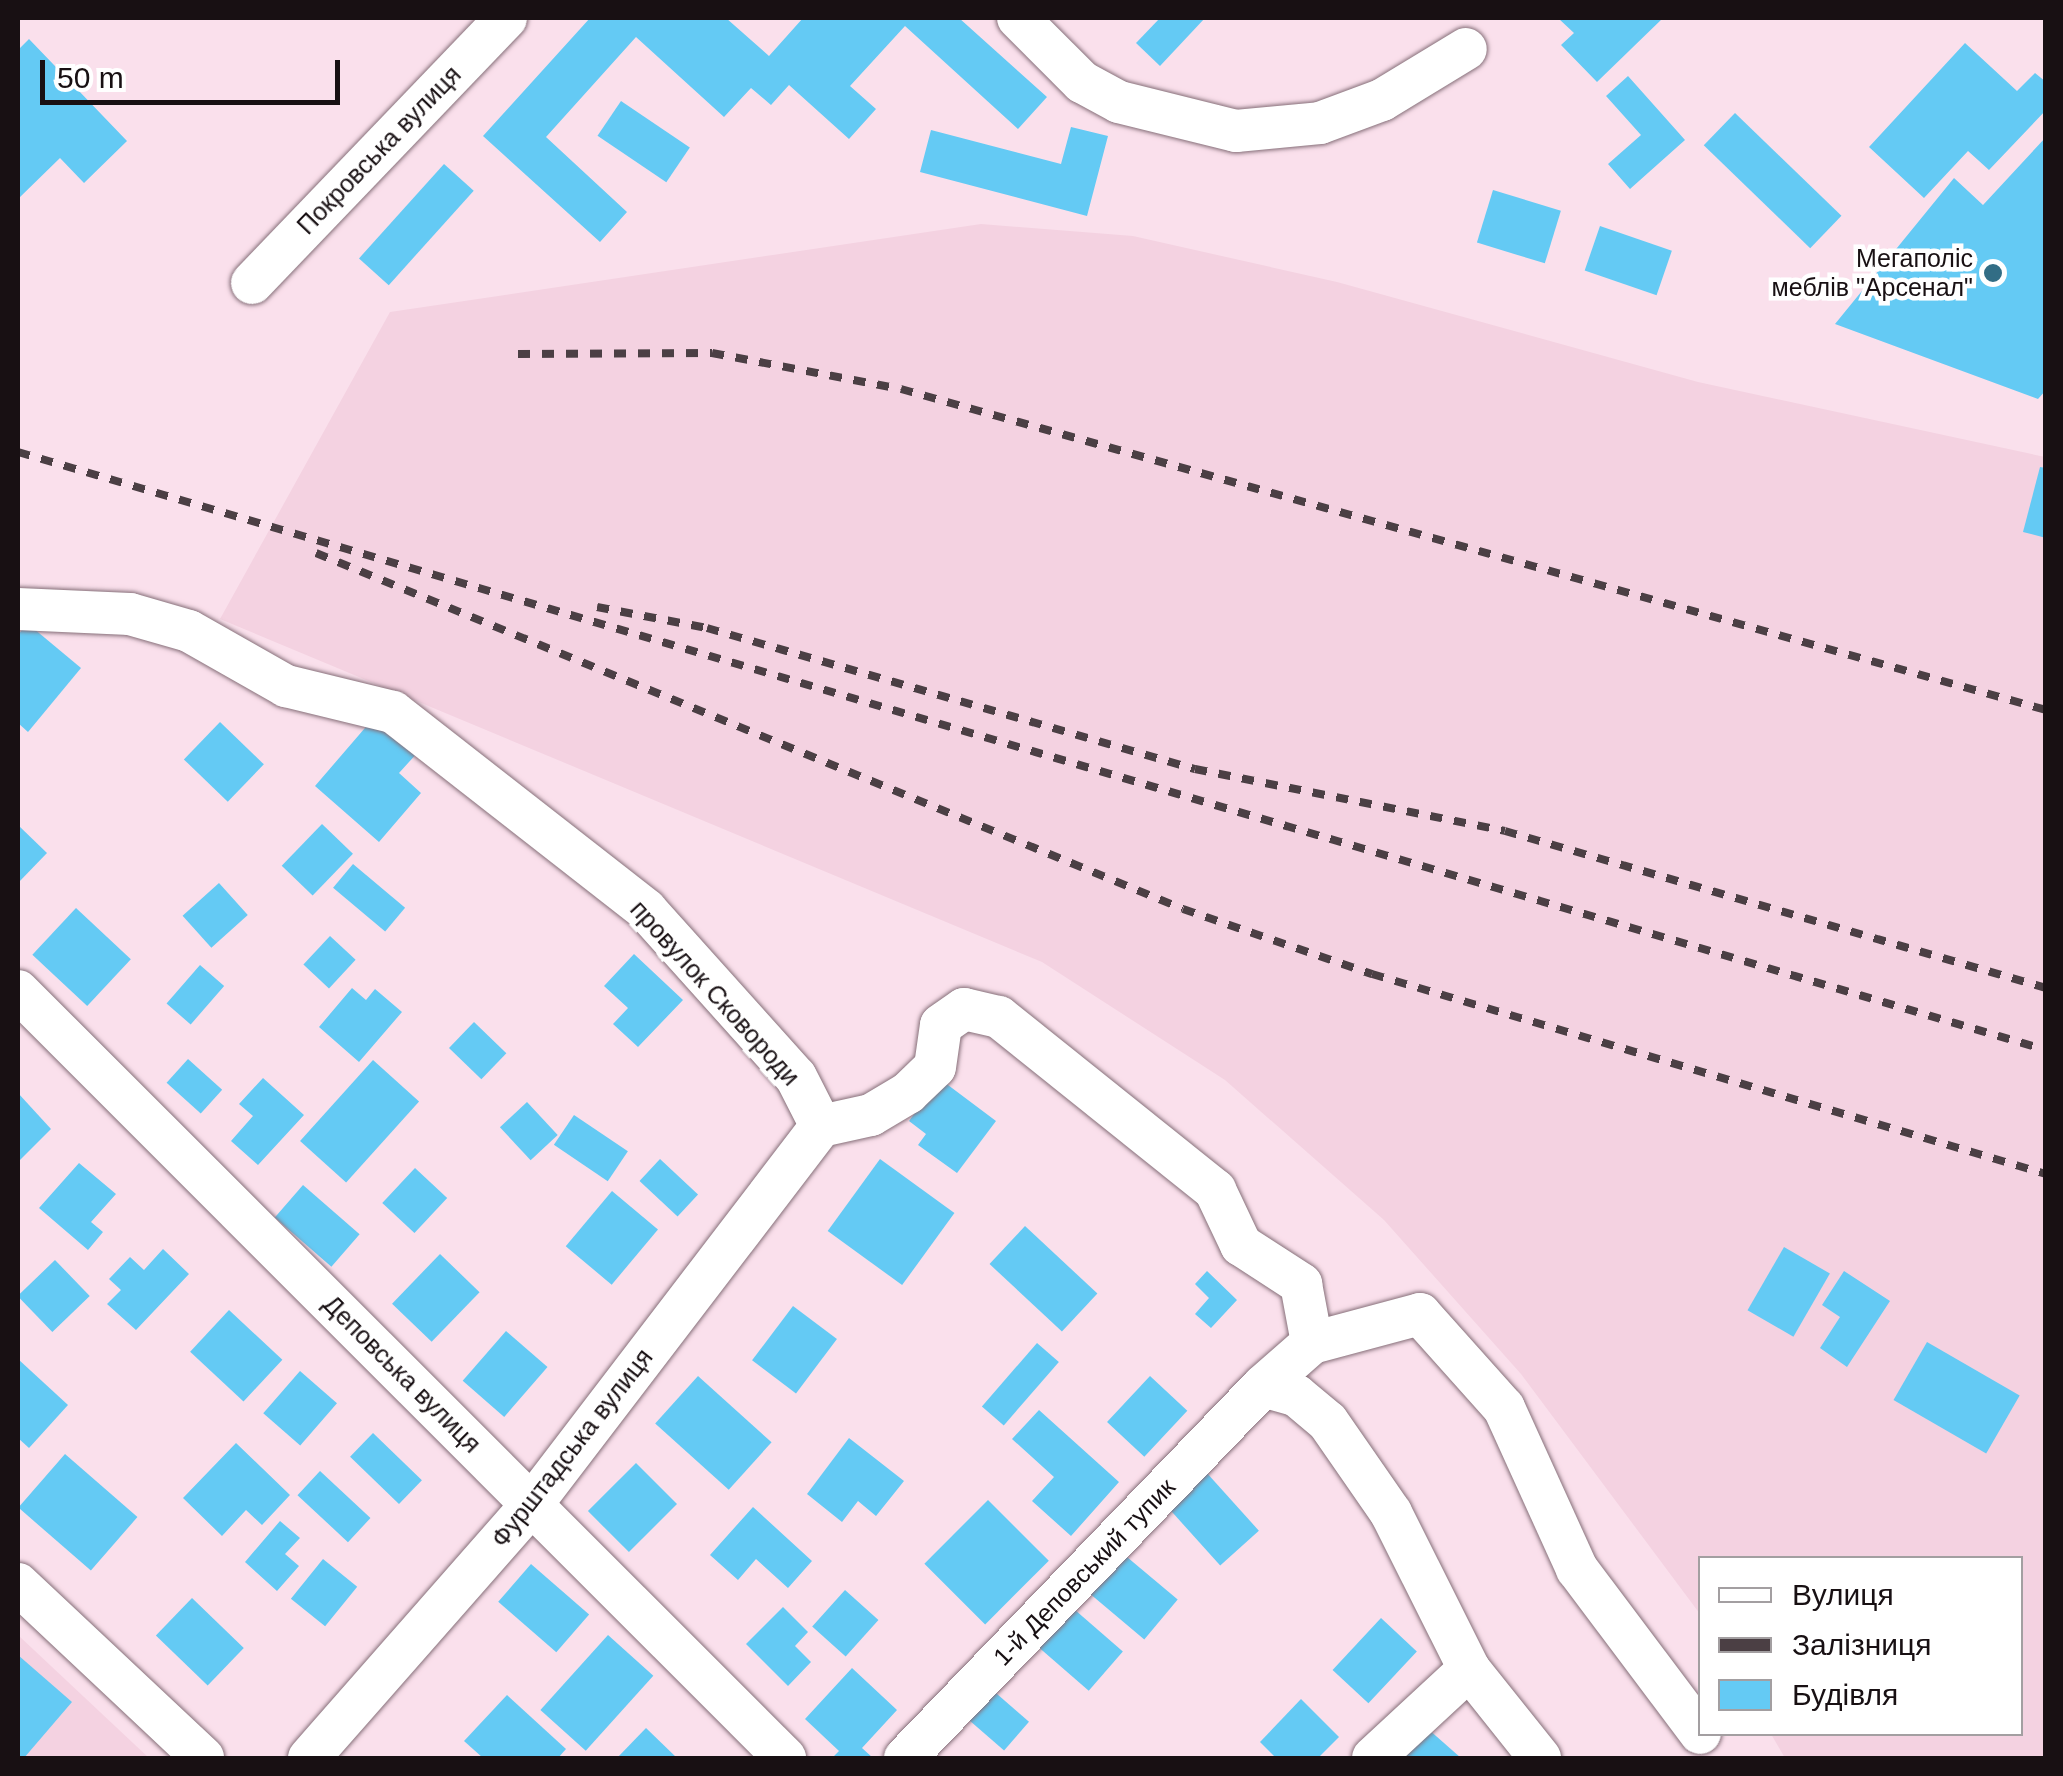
<!DOCTYPE html>
<meta charset="utf-8">
<style>
body{margin:0}
#map{position:relative;width:2063px;height:1776px;overflow:hidden;background:#fae0ec;font-family:Helvetica,sans-serif}
div>[style]{position:absolute}
[style*='--x']{left:calc(var(--x)*1px);top:calc(var(--y)*1px);width:calc(var(--w)*1px);rotate:calc(var(--a)*1deg)}
.built>*{inset:0;background:#f4d2e1}
.building>*{inset:0;background:#64caf4;transform-origin:0 0}
.roads{filter:drop-shadow(0 0 2px #866f79) drop-shadow(0 0 2px #866f79)}
.minor>*{height:42px;margin:-21px;padding:0 21px;transform-origin:21px;border-radius:21px;background:#fff}
.rail>*{height:8px;margin-top:-4px;transform-origin:0;background:repeating-linear-gradient(90deg,#4b3f44 0 12px,transparent 0 24px)}
.dots>*{width:28px;height:28px;translate:-50% -50%;box-sizing:border-box;border:5px solid #fff;border-radius:50%}
span{translate:-50% -50%;white-space:nowrap;text-align:center;line-height:1.15;-webkit-text-stroke:9px #fff;paint-order:stroke}
.street-label{font-size:25px;color:#181013}
.poi-label{font-size:25px;color:#181013}
.right{translate:-100% -50%;text-align:right}
.frame{position:absolute;inset:0;border:20px solid #181013;pointer-events:none}
.legend{position:absolute;left:1698px;top:1556px;width:325px;height:180px;box-sizing:border-box;background:#fff;border:2px solid #a39fa1;margin:0;padding:12px 18px;list-style:none;font-size:30px;color:#181013}
.legend li{display:flex;align-items:center;gap:20px;height:50px}
.legend b{width:50px;border:2px solid #a39fa1}
.scale{position:absolute;left:40px;top:60px;width:300px;height:45px;box-sizing:border-box;border:5px solid #181013;border-top:0;padding-left:12px;font-size:30px;line-height:35px;white-space:nowrap;color:#181013;-webkit-text-stroke:8px #fff;paint-order:stroke}
</style>
<div id="map">
<div class="built">
<div style="clip-path:polygon(981px 224px,1133px 236px,1337px 282px,1698px 382px,2045px 457px,2045px 1758px,1785px 1758px,1771px 1734px,2020px 1734px,2020px 1558px,1700px 1558px,1700px 1614px,1521px 1374px,1384px 1220px,1225px 1080px,1042px 962px,220px 619px,390px 312px)"></div>
<div style="clip-path:polygon(18px 1635px,149px 1758px,18px 1758px)"></div>
</div>
<div class="building">
<div style="clip-path:polygon(590px 18px,726px 18px,769px 56px,803px 18px,959px 18px,1047px 97px,1018px 129px,905px 26px,850px 86px,876px 109px,849px 139px,789px 85px,771px 105px,751px 88px,724px 117px,636px 37px,546px 137px,627px 212px,600px 242px,483px 136px)"></div>
<div style="clip-path:polygon(1160px 18px,1205px 18px,1160px 66px,1136px 43px)"></div>
<div style="clip-path:polygon(1558px 18px,1663px 18px,1597px 82px,1561px 45px,1574px 33px)"></div>
<div style="clip-path:polygon(29px 39px,127px 141px,84px 183px,60px 158px,18px 199px,18px 50px)"></div>
<div style="clip-path:polygon(1965px 43px,2017px 91px,2035px 73px,2046px 82px,2046px 110px,1989px 170px,1968px 151px,1924px 198px,1869px 147px)"></div>
<div style="clip-path:polygon(1628px 76px,1685px 140px,1630px 189px,1608px 164px,1641px 135px,1606px 96px)"></div>
<div style="left:621px;top:101px;width:83px;height:42px;rotate:34deg"></div>
<div style="left:1735px;top:113px;width:148px;height:45px;rotate:44deg"></div>
<div style="clip-path:polygon(1071px 127px,1108px 136px,1087px 216px,920px 172px,931px 130px,1061px 164px)"></div>
<div style="clip-path:polygon(2046px 137px,2046px 390px,2038px 399px,1835px 324px,1954px 178px,1983px 205px)"></div>
<div style="left:444px;top:164px;width:40px;height:127px;rotate:42deg"></div>
<div style="left:1493px;top:190px;width:71px;height:55px;rotate:17deg"></div>
<div style="left:1600px;top:226px;width:76px;height:47px;rotate:19deg"></div>
<div style="clip-path:polygon(2040px 467px,2046px 468px,2046px 538px,2023px 532px)"></div>
<div style="clip-path:polygon(27px 623px,81px 668px,28px 732px,18px 723px,18px 635px)"></div>
<div style="clip-path:polygon(377px 714px,419px 751px,399px 773px,421px 793px,379px 842px,315px 786px)"></div>
<div style="left:220px;top:722px;width:61px;height:52px;rotate:44deg"></div>
<div style="left:322px;top:824px;width:43px;height:58px;rotate:44deg"></div>
<div style="clip-path:polygon(18px 825px,47px 853px,18px 883px)"></div>
<div style="left:353px;top:864px;width:68px;height:31px;rotate:40deg"></div>
<div style="left:219px;top:883px;width:43px;height:49px;rotate:48deg"></div>
<div style="left:76px;top:908px;width:75px;height:64px;rotate:43deg"></div>
<div style="left:330px;top:936px;width:35px;height:39px;rotate:43deg"></div>
<div style="clip-path:polygon(634px 954px,683px 1000px,638px 1047px,613px 1024px,628px 1008px,604px 986px)"></div>
<div style="left:200px;top:965px;width:32px;height:51px;rotate:41deg"></div>
<div style="clip-path:polygon(352px 988px,366px 1000px,375px 989px,402px 1012px,359px 1062px,319px 1027px)"></div>
<div style="left:474px;top:1022px;width:45px;height:36px;rotate:44deg"></div>
<div style="left:188px;top:1059px;width:46px;height:32px;rotate:42deg"></div>
<div style="left:373px;top:1060px;width:62px;height:109px;rotate:42deg"></div>
<div style="clip-path:polygon(263px 1078px,304px 1115px,258px 1165px,231px 1141px,253px 1116px,239px 1104px)"></div>
<div style="clip-path:polygon(940px 1079px,996px 1121px,957px 1173px,918px 1145px,926px 1134px,909px 1121px)"></div>
<div style="clip-path:polygon(18px 1093px,51px 1129px,18px 1162px)"></div>
<div style="left:527px;top:1102px;width:45px;height:37px;rotate:47deg"></div>
<div style="left:574px;top:1115px;width:65px;height:36px;rotate:34deg"></div>
<div style="left:660px;top:1159px;width:52px;height:30px;rotate:43deg"></div>
<div style="left:880px;top:1159px;width:92px;height:89px;rotate:36deg"></div>
<div style="clip-path:polygon(79px 1163px,116px 1194px,91px 1222px,103px 1232px,88px 1250px,39px 1208px)"></div>
<div style="left:415px;top:1168px;width:44px;height:48px;rotate:43deg"></div>
<div style="left:303px;top:1185px;width:75px;height:43px;rotate:41deg"></div>
<div style="left:612px;top:1191px;width:60px;height:72px;rotate:40deg"></div>
<div style="left:1025px;top:1226px;width:99px;height:52px;rotate:43deg"></div>
<div style="left:1784px;top:1247px;width:53px;height:73px;rotate:30deg"></div>
<div style="clip-path:polygon(163px 1249px,189px 1274px,136px 1330px,107px 1304px,121px 1290px,109px 1279px,130px 1257px,144px 1270px)"></div>
<div style="left:440px;top:1254px;width:55px;height:69px;rotate:44deg"></div>
<div style="left:55px;top:1260px;width:50px;height:52px;rotate:46deg"></div>
<div style="clip-path:polygon(1207px 1271px,1237px 1300px,1211px 1328px,1195px 1314px,1209px 1298px,1195px 1284px)"></div>
<div style="clip-path:polygon(1844px 1271px,1890px 1301px,1847px 1367px,1820px 1348px,1840px 1317px,1822px 1305px)"></div>
<div style="left:793px;top:1306px;width:55px;height:68px;rotate:37deg"></div>
<div style="left:229px;top:1310px;width:73px;height:57px;rotate:43deg"></div>
<div style="left:506px;top:1331px;width:55px;height:66px;rotate:41deg"></div>
<div style="left:1927px;top:1342px;width:107px;height:67px;rotate:30deg"></div>
<div style="left:1037px;top:1343px;width:29px;height:84px;rotate:41deg"></div>
<div style="clip-path:polygon(18px 1359px,68px 1405px,29px 1448px,18px 1438px)"></div>
<div style="left:300px;top:1371px;width:49px;height:56px;rotate:41deg"></div>
<div style="left:698px;top:1376px;width:99px;height:64px;rotate:42deg"></div>
<div style="left:1150px;top:1376px;width:51px;height:63px;rotate:43deg"></div>
<div style="clip-path:polygon(1039px 1410px,1119px 1482px,1071px 1536px,1032px 1501px,1054px 1477px,1012px 1439px)"></div>
<div style="left:373px;top:1433px;width:68px;height:33px;rotate:44deg"></div>
<div style="clip-path:polygon(849px 1438px,904px 1481px,876px 1516px,858px 1501px,842px 1522px,807px 1494px)"></div>
<div style="clip-path:polygon(236px 1443px,290px 1495px,262px 1525px,246px 1510px,222px 1536px,183px 1498px)"></div>
<div style="left:65px;top:1454px;width:96px;height:71px;rotate:41deg"></div>
<div style="left:636px;top:1463px;width:58px;height:68px;rotate:45deg"></div>
<div style="left:320px;top:1471px;width:69px;height:33px;rotate:43deg"></div>
<div style="left:1206px;top:1472px;width:79px;height:52px;rotate:48deg"></div>
<div style="left:988px;top:1500px;width:86px;height:90px;rotate:45deg"></div>
<div style="clip-path:polygon(753px 1507px,812px 1561px,788px 1588px,756px 1559px,738px 1580px,710px 1555px)"></div>
<div style="clip-path:polygon(280px 1521px,300px 1538px,285px 1554px,299px 1566px,277px 1591px,245px 1562px)"></div>
<div style="left:1121px;top:1552px;width:74px;height:52px;rotate:40deg"></div>
<div style="left:323px;top:1559px;width:44px;height:51px;rotate:39deg"></div>
<div style="left:531px;top:1564px;width:77px;height:50px;rotate:41deg"></div>
<div style="left:845px;top:1590px;width:45px;height:49px;rotate:42deg"></div>
<div style="left:192px;top:1598px;width:72px;height:52px;rotate:44deg"></div>
<div style="left:1067px;top:1603px;width:74px;height:52px;rotate:41deg"></div>
<div style="clip-path:polygon(783px 1607px,808px 1632px,795px 1646px,811px 1662px,788px 1686px,746px 1644px)"></div>
<div style="left:1381px;top:1618px;width:49px;height:71px;rotate:43deg"></div>
<div style="left:608px;top:1635px;width:61px;height:101px;rotate:42deg"></div>
<div style="clip-path:polygon(18px 1655px,72px 1702px,24px 1758px,18px 1758px)"></div>
<div style="clip-path:polygon(852px 1668px,897px 1710px,862px 1748px,873px 1758px,832px 1758px,839px 1751px,805px 1719px)"></div>
<div style="left:989px;top:1687px;width:53px;height:38px;rotate:41deg"></div>
<div style="clip-path:polygon(507px 1695px,566px 1749px,558px 1758px,483px 1758px,464px 1741px)"></div>
<div style="clip-path:polygon(1301px 1699px,1339px 1737px,1318px 1758px,1276px 1758px,1260px 1742px)"></div>
<div style="clip-path:polygon(1419px 1721px,1461px 1758px,1386px 1758px)"></div>
<div style="clip-path:polygon(646px 1728px,677px 1758px,617px 1758px)"></div>
</div>
<div class="roads">
<div class="minor">
<div style="--x:1018;--y:18;--w:91;--a:45"></div>
<div style="--x:1082;--y:82;--w:42;--a:28.4"></div>
<div style="--x:1119;--y:102;--w:121;--a:13.9"></div>
<div style="--x:1236;--y:131;--w:84;--a:-5.4"></div>
<div style="--x:1320;--y:123;--w:66;--a:-20.4"></div>
<div style="--x:1382;--y:100;--w:98;--a:-31.3"></div>
<div style="--x:252;--y:283;--w:367;--a:-46.2"></div>
<div style="--x:18;--y:609;--w:112;--a:2.6"></div>
<div style="--x:130;--y:614;--w:61;--a:16.1"></div>
<div style="--x:189;--y:631;--w:112;--a:29.6"></div>
<div style="--x:286;--y:686;--w:110;--a:13.7"></div>
<div style="--x:393;--y:712;--w:321;--a:38"></div>
<div style="--x:646;--y:910;--w:224;--a:48.1"></div>
<div style="--x:796;--y:1077;--w:55;--a:63"></div>
<div style="--x:821;--y:1126;--w:51;--a:-12.4"></div>
<div style="--x:871;--y:1115;--w:43;--a:-30.7"></div>
<div style="--x:908;--y:1093;--w:37;--a:-44"></div>
<div style="--x:935;--y:1067;--w:42;--a:-81.9"></div>
<div style="--x:941;--y:1025;--w:28;--a:-35"></div>
<div style="--x:964;--y:1009;--w:36;--a:13"></div>
<div style="--x:999;--y:1017;--w:277;--a:38.7"></div>
<div style="--x:1215;--y:1190;--w:61;--a:64.7"></div>
<div style="--x:1241;--y:1245;--w:72;--a:33"></div>
<div style="--x:1301;--y:1284;--w:60;--a:79.4"></div>
<div style="--x:1312;--y:1343;--w:65;--a:138.7"></div>
<div style="--x:1263;--y:1386;--w:35;--a:16"></div>
<div style="--x:1297;--y:1396;--w:40;--a:40"></div>
<div style="--x:1328;--y:1422;--w:111;--a:55.3"></div>
<div style="--x:1391;--y:1513;--w:174;--a:63.4"></div>
<div style="--x:1469;--y:1669;--w:114;--a:51.4"></div>
<div style="--x:18;--y:991;--w:1085;--a:45"></div>
<div style="--x:1312;--y:1343;--w:112;--a:-15"></div>
<div style="--x:1420;--y:1314;--w:126;--a:48.2"></div>
<div style="--x:1504;--y:1408;--w:177;--a:65.6"></div>
<div style="--x:1577;--y:1569;--w:205;--a:53.1"></div>
<div style="--x:18;--y:1584;--w:254;--a:43.2"></div>
<div style="--x:309;--y:1758;--w:338;--a:-48.7"></div>
<div style="--x:532;--y:1504;--w:476;--a:-52.6"></div>
<div style="--x:905;--y:1758;--w:516;--a:-46.1"></div>
<div style="--x:1373;--y:1758;--w:131;--a:-42.8"></div>
</div>
</div>
<div class="rail">
<div style="--x:518;--y:354;--w:194;--a:-0.3"></div>
<div style="--x:712;--y:353;--w:192;--a:10.8"></div>
<div style="--x:901;--y:389;--w:1189;--a:15.66"></div>
<div style="--x:18;--y:452;--w:2114;--a:16.43"></div>
<div style="--x:316;--y:553;--w:937;--a:22.32"></div>
<div style="--x:1183;--y:909;--w:200;--a:19"></div>
<div style="--x:1372;--y:974;--w:703;--a:16.53"></div>
<div style="--x:597;--y:607;--w:112;--a:10.8"></div>
<div style="--x:707;--y:628;--w:508;--a:16.12"></div>
<div style="--x:1195;--y:769;--w:316;--a:11.3"></div>
<div style="--x:1505;--y:831;--w:563;--a:16.18"></div>
</div>
<div class="dots">
<div style="left:1993px;top:273px;background:#326d85"></div>
</div>
<div class="street-label">
<span style="left:379px;top:150px;rotate:-46deg">Покровська вулиця</span>
<span style="left:715px;top:993px;rotate:48deg">провулок Сковороди</span>
<span style="left:402px;top:1374px;rotate:45deg">Деповська вулиця</span>
<span style="left:572px;top:1448px;rotate:-52deg">Фурштадська вулиця</span>
<span style="left:1084px;top:1572px;rotate:-46deg">1-й Деповський тупик</span>
</div>
<div class="poi-label">
<span class="right" style="left:1973px;top:273px">Мегаполіс<br>меблів "Арсенал"</span>
</div>
<div class="frame"></div>
<ul class="legend">
<li><b style="height:12px;background:#fff"></b>Вулиця</li>
<li><b style="height:12px;background:#4b3f44"></b>Залізниця</li>
<li><b style="height:28px;background:#64caf4"></b>Будівля</li>
</ul>
<div class="scale">50 m</div>
</div>
